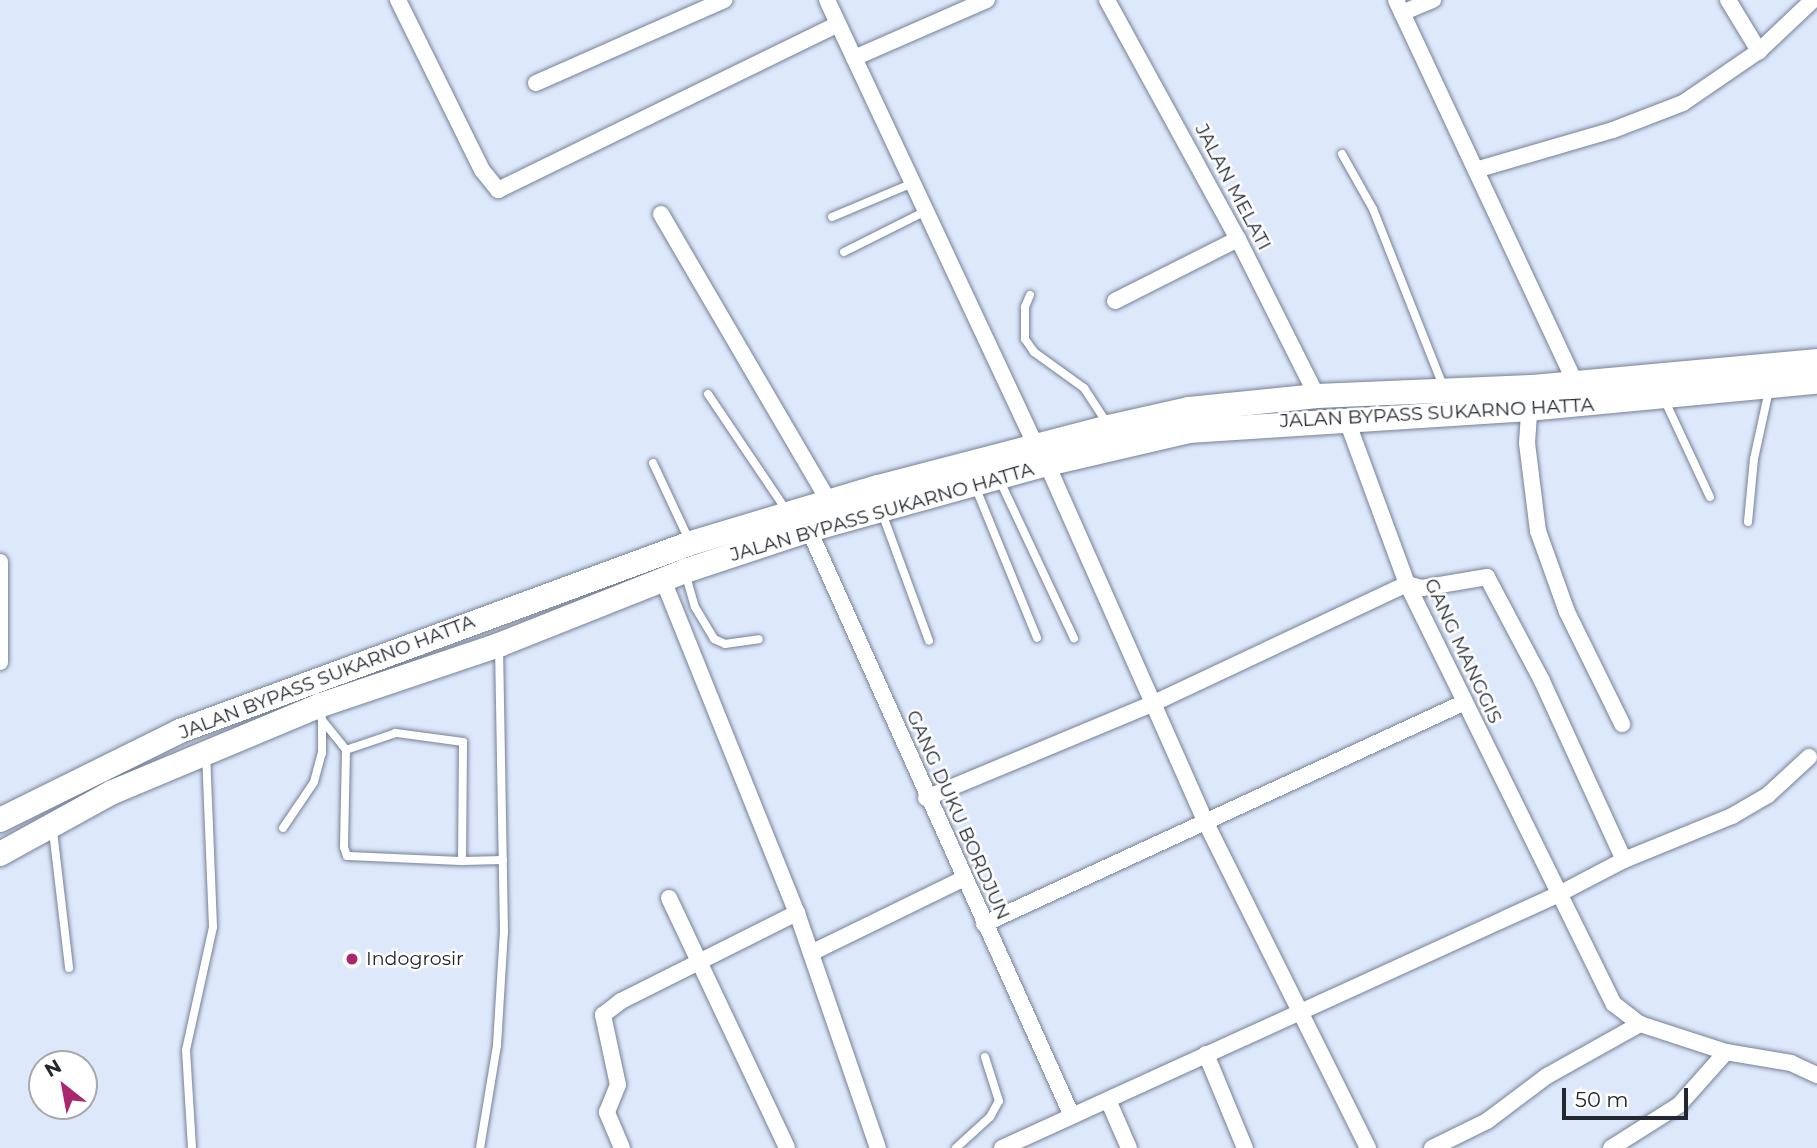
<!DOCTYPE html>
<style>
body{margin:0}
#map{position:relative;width:1817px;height:1148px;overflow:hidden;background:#dde8fb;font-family:Montserrat,sans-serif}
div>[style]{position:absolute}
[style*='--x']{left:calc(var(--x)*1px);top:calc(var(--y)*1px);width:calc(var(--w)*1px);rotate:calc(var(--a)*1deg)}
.roads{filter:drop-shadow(0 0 2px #758196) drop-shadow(0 0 2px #758196)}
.service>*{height:8px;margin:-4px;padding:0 4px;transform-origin:4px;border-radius:4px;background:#fff}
.minor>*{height:16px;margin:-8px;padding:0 8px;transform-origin:8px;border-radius:8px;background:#fff}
.trunk>*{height:24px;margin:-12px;padding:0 12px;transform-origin:12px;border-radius:12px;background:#fff}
.dots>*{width:19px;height:19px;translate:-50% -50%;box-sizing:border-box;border:4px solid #fff;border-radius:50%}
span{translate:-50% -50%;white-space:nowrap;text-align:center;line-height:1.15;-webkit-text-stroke:5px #fff;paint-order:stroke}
.street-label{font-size:19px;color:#232830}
.poi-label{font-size:19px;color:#232830}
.left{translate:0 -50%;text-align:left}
.north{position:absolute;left:28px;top:1050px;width:70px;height:70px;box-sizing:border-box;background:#fff;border:2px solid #a7a9ac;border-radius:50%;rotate:329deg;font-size:19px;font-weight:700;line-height:28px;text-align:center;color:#232830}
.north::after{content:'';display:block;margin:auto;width:24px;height:32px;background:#aa266f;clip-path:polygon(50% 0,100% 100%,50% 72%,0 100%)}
.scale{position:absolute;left:1562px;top:1088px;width:126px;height:32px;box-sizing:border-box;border:4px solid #232830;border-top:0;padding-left:9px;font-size:21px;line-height:24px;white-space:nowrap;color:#232830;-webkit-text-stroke:5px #fff;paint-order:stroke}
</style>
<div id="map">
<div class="roads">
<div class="service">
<div style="--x:1342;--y:154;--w:63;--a:60.6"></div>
<div style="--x:1373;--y:209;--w:193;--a:68.4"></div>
<div style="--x:832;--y:217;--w:88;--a:-22.8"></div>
<div style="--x:844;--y:252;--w:89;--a:-26.6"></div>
<div style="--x:1030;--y:295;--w:13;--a:113"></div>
<div style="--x:1025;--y:307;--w:32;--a:90"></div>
<div style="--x:1025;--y:339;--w:16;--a:55"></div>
<div style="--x:1034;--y:352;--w:62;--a:35.8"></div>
<div style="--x:1084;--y:388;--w:42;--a:56.7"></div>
<div style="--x:708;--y:394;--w:141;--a:56"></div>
<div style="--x:1665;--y:401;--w:106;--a:64.9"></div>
<div style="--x:653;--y:463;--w:85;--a:64.9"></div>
<div style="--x:1000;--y:481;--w:174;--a:64.8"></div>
<div style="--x:975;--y:486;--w:164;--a:67.8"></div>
<div style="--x:882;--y:513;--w:136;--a:69.8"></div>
<div style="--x:1748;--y:522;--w:63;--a:-84.6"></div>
<div style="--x:1754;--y:459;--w:71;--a:-77.7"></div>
<div style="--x:686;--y:576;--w:32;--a:74"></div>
<div style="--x:695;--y:607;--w:37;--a:59"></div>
<div style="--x:714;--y:639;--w:12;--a:24"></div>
<div style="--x:725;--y:644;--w:34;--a:-8"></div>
<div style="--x:321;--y:707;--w:13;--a:86"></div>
<div style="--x:322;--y:720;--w:38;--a:51"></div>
<div style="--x:346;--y:750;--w:97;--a:91.2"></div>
<div style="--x:344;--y:847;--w:9;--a:72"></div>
<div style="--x:347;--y:856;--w:115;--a:2.5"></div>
<div style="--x:462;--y:861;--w:119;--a:-89.5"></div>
<div style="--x:463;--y:742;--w:68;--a:-172.3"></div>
<div style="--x:396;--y:733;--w:53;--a:161.2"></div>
<div style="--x:283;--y:828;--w:55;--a:-56"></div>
<div style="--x:314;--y:782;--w:30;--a:-75"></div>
<div style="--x:322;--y:753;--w:33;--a:-90"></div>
<div style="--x:53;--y:831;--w:138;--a:83.3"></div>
<div style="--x:462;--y:861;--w:41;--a:-1.4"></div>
<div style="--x:192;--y:1148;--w:98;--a:-93.5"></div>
<div style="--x:186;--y:1050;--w:126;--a:-77.6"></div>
<div style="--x:213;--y:927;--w:171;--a:-92.3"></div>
<div style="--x:480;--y:1148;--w:104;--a:-80.6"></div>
<div style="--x:497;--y:1045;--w:113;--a:-86.5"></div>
<div style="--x:504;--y:932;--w:284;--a:-91"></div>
<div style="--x:956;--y:1148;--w:46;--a:-42.4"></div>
<div style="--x:990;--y:1117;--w:18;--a:-61"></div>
<div style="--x:999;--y:1101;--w:46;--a:-107.7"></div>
</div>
<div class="minor">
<div style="--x:398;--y:0;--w:190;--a:63.7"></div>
<div style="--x:482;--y:170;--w:26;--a:51"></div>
<div style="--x:498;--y:190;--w:378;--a:-26"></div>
<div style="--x:827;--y:0;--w:493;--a:64.9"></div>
<div style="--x:1107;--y:0;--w:273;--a:61.3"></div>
<div style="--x:1238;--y:239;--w:176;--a:63.3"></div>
<div style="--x:1396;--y:0;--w:422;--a:64.9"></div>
<div style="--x:1728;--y:0;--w:60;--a:58.7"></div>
<div style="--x:1402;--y:13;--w:34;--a:-23"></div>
<div style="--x:854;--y:58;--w:145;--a:-23.6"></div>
<div style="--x:536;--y:83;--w:206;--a:-23.8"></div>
<div style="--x:1479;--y:169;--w:140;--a:-16.2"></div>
<div style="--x:1613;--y:130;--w:75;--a:-21.1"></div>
<div style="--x:1683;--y:103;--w:92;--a:-34.4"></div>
<div style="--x:1759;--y:51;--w:74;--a:-43.4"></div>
<div style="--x:661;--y:214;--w:333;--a:59.7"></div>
<div style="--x:1115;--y:301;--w:138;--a:-26.8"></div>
<div style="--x:1530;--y:400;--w:43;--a:94"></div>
<div style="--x:1527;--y:443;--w:89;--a:82.9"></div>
<div style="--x:1538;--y:531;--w:86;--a:70.3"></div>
<div style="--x:1567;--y:612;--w:125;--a:63.8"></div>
<div style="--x:1346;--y:418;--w:177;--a:69.8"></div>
<div style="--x:1407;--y:584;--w:468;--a:63.8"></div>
<div style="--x:1614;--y:1004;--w:33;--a:38"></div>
<div style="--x:1640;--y:1024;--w:90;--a:18"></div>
<div style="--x:1726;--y:1052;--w:66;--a:9.6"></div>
<div style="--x:1791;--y:1063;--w:29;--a:25"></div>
<div style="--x:1047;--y:464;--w:395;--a:66.1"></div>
<div style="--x:1207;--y:825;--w:361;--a:63.5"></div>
<div style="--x:809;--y:530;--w:642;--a:65.83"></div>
<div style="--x:0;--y:562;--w:100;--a:90"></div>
<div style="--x:663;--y:580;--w:359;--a:68.1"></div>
<div style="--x:797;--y:913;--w:249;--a:71"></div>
<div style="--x:926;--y:798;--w:247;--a:-22.6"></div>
<div style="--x:1154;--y:703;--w:280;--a:-25.2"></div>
<div style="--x:1407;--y:584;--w:16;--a:15"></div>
<div style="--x:1422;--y:588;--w:66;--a:-9.6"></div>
<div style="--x:1487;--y:577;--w:118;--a:62.1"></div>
<div style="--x:1542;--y:681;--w:197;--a:65.4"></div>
<div style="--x:669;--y:898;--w:276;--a:64.7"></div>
<div style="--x:984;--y:924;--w:528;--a:-24.77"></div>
<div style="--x:811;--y:953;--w:169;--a:-26"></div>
<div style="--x:1206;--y:1054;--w:102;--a:67.5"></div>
<div style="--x:1108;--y:1100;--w:52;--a:66.4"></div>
<div style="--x:622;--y:1148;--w:39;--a:-113"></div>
<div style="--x:607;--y:1112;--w:29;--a:-68"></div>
<div style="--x:618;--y:1085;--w:72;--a:-102.1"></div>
<div style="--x:603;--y:1015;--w:23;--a:-38"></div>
<div style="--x:621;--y:1001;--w:197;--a:-26.6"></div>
<div style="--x:1002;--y:1148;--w:612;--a:-24.51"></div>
<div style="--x:1559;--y:894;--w:73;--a:-27.6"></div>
<div style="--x:1624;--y:860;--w:117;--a:-22.2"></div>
<div style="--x:1732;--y:816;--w:42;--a:-30.3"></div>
<div style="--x:1768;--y:795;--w:56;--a:-42.8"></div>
<div style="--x:1432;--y:1148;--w:61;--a:-26.1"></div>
<div style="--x:1487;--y:1121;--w:75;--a:-36.9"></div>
<div style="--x:1547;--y:1076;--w:107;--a:-29.2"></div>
<div style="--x:1611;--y:1148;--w:80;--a:-32.3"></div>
<div style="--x:1679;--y:1105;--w:71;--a:-48.4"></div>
</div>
<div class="trunk">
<div style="--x:0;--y:820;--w:201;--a:-26.3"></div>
<div style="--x:180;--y:731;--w:544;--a:-20.2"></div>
<div style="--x:691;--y:543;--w:195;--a:-16.7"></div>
<div style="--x:878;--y:487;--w:239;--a:-14.6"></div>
<div style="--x:1109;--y:427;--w:82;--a:-12.7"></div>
<div style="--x:1189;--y:409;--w:129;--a:-5.8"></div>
<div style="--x:1317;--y:396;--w:214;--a:-2.4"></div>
<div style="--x:1531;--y:387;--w:287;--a:-5.2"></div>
<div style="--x:0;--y:854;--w:129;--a:-28.8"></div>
<div style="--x:113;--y:792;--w:225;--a:-22.7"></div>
<div style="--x:321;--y:705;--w:188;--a:-18.6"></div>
<div style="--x:499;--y:645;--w:200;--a:-21.7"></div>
<div style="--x:685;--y:571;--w:131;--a:-18.3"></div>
<div style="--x:809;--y:530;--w:247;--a:-15.5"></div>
<div style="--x:1047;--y:464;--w:146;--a:-13.1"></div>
<div style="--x:1189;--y:431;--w:341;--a:-3.7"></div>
<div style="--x:1529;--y:409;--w:289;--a:-5.4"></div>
</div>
</div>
<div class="dots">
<div style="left:352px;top:959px;background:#aa266f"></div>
</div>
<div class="street-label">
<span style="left:1233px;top:187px;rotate:62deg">JALAN MELATI</span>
<span style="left:1437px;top:413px;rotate:-3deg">JALAN BYPASS SUKARNO HATTA</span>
<span style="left:882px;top:512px;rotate:-16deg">JALAN BYPASS SUKARNO HATTA</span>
<span style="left:1463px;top:651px;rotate:65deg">GANG MANGGIS</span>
<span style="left:327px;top:677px;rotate:-21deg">JALAN BYPASS SUKARNO HATTA</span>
<span style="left:958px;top:815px;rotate:66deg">GANG DUKU BORDJUN</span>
</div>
<div class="poi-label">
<span class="left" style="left:366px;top:959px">Indogrosir</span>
</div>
<div class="north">N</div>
<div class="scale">50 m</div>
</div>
